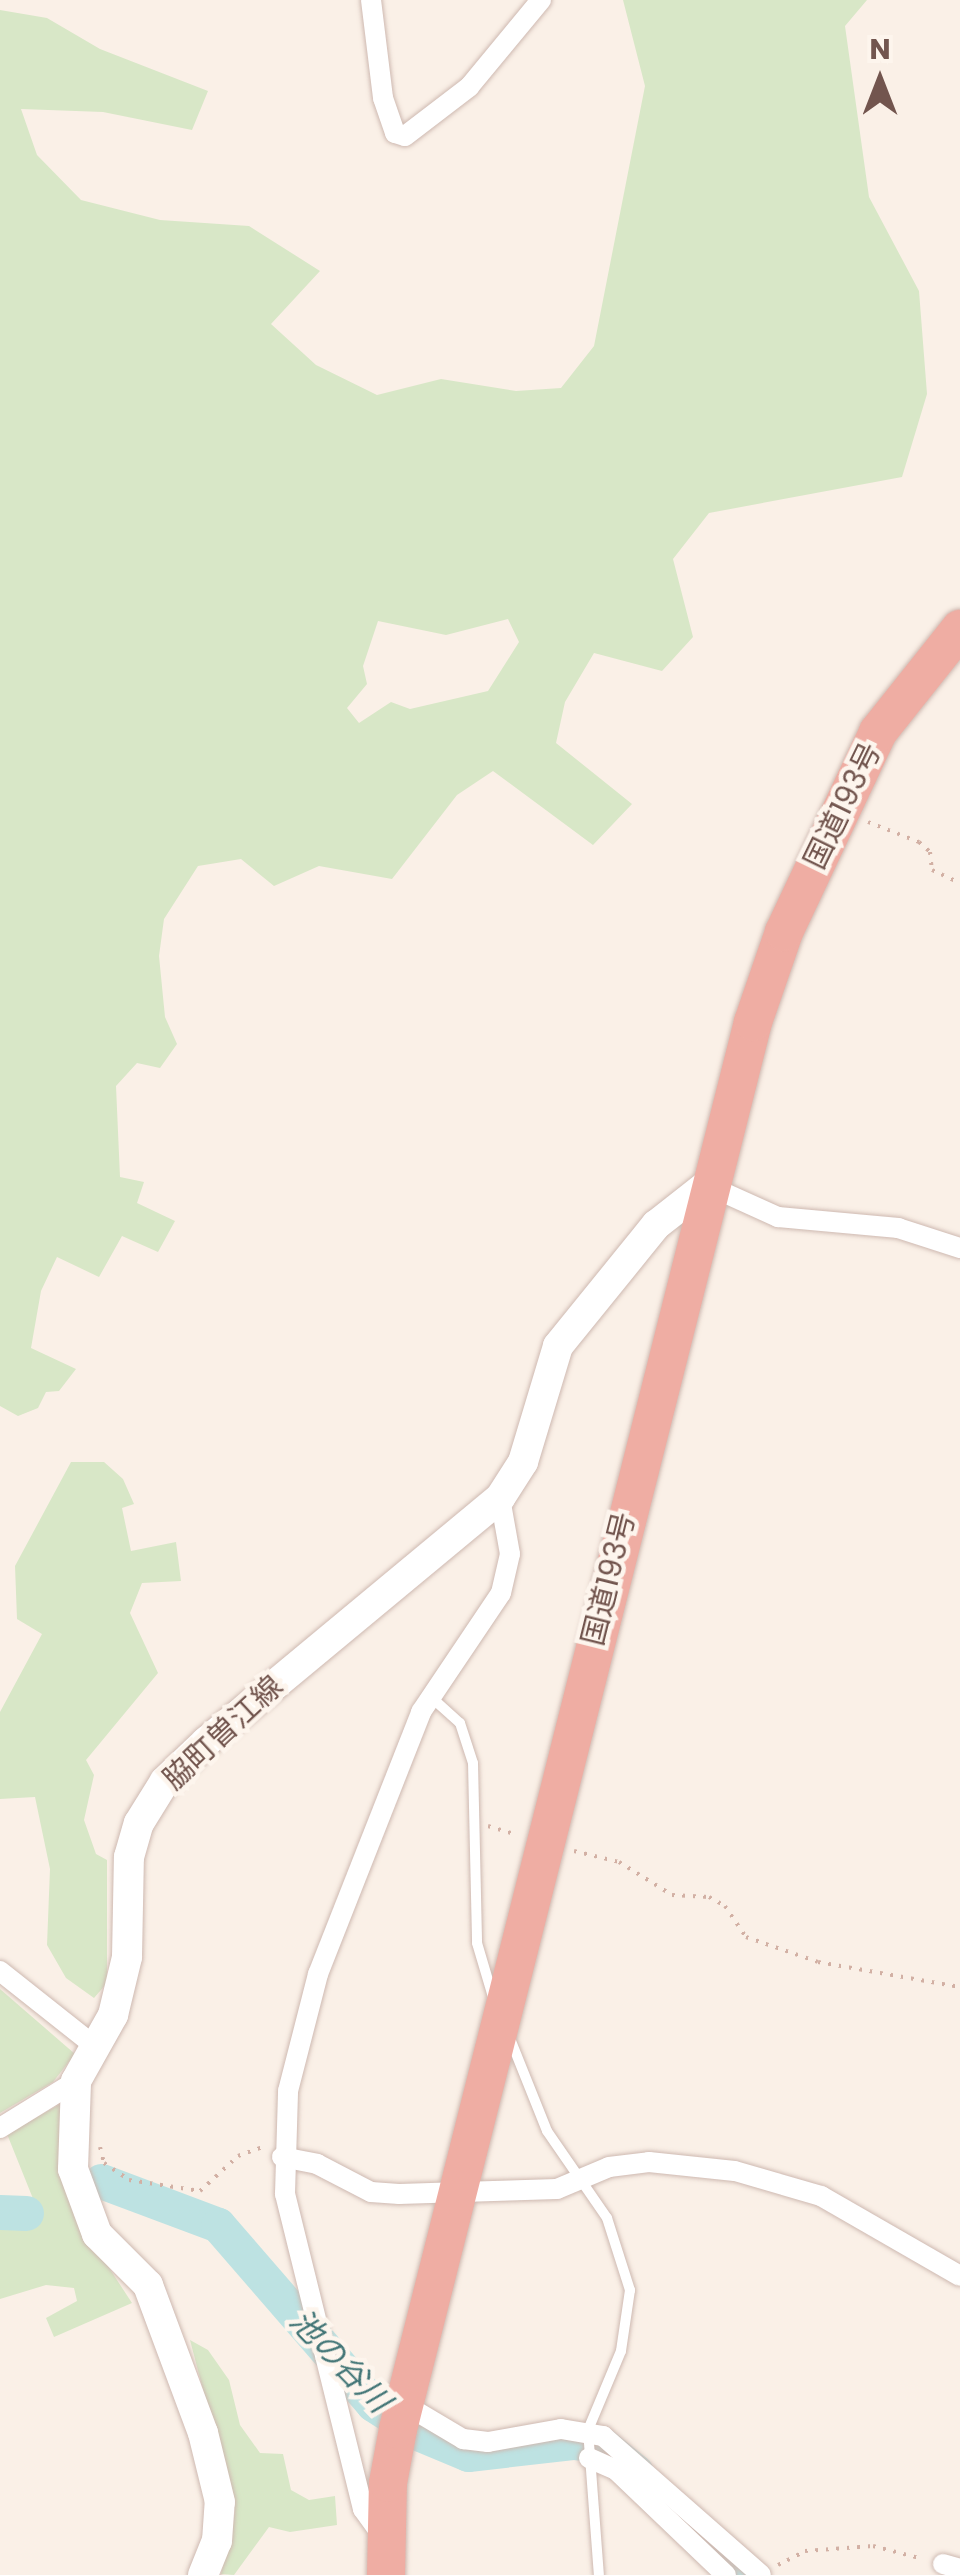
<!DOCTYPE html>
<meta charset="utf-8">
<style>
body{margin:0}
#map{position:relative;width:960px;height:2575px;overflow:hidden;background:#faf0e7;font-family:Poppins,"Noto Sans JP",sans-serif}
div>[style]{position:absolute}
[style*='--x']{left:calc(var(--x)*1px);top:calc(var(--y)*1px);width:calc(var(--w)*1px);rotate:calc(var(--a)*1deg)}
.green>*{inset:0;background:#d8e7c7}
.river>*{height:35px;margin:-17.5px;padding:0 17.5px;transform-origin:17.5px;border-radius:17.5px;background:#bde2e2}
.path>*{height:4px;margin-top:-2px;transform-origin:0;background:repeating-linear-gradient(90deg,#d2b0a4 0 2.5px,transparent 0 10.5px)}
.roads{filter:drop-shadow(0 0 2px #ceb9b1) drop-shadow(0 0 2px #ceb9b1)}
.lane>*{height:10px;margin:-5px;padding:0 5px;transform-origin:5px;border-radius:5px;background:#fff}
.street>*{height:20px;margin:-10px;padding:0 10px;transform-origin:10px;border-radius:10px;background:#fff}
.secondary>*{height:30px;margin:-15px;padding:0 15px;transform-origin:15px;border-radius:15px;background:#fff}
.highway>*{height:38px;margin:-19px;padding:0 19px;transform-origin:19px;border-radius:19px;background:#efada3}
span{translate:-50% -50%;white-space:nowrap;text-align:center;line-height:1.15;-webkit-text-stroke:9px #fdf5ed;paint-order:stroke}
.street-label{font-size:30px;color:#72554e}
.water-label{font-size:32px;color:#427576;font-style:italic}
.north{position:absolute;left:830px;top:30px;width:100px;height:100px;-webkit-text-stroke:8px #fdf5ed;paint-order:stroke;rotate:0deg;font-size:28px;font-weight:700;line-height:40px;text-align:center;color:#72554e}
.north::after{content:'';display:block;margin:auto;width:35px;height:45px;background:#72554e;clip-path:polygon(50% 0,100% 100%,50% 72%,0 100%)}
</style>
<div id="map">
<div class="green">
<div style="clip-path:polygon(evenodd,623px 0,867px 0,845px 26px,869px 197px,919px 291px,927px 394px,902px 477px,709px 513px,673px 559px,693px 637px,662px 671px,594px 653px,565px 702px,556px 743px,632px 804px,593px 845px,493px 771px,457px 795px,392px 879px,319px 866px,274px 886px,241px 859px,198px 866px,164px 919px,159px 956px,165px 1017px,177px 1044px,160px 1068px,137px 1063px,116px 1086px,120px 1177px,144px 1182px,137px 1203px,175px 1221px,158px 1252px,122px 1236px,99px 1277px,57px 1257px,41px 1291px,31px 1348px,76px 1369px,59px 1391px,46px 1392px,38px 1408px,18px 1416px,0 1406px,0 10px,47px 18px,100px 49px,208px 91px,192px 130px,103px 112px,21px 109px,37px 155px,81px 200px,160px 220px,249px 226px,320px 271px,271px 324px,316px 365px,377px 395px,441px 379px,516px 391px,561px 388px,594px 346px,645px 86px,623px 0,508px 619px,519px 642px,488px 691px,410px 709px,391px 702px,359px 723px,347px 708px,367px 684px,363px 666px,378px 621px,446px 635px,508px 619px)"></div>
<div style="clip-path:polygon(71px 1462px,104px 1462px,123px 1479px,134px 1504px,122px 1508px,131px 1551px,176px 1542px,181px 1581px,142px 1583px,130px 1613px,158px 1673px,86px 1760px,94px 1775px,84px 1820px,96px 1854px,107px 1860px,107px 1983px,94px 1998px,66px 1978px,47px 1945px,50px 1869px,35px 1797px,0 1799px,0 1712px,42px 1634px,17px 1619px,15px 1566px)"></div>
<div style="clip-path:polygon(0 1989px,75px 2054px,53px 2082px,0 2113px)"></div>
<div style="clip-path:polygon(62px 2103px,81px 2225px,132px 2303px,54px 2337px,46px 2318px,77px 2301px,74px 2288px,46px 2285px,0 2299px,0 2222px,42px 2221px,7px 2134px)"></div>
<div style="clip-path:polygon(190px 2340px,208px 2350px,229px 2380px,240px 2425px,260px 2453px,283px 2454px,291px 2490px,309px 2500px,335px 2496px,337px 2525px,290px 2532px,269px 2527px,234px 2575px,221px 2574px,235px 2512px)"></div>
</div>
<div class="river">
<div style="--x:101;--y:2181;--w:125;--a:20.6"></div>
<div style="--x:218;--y:2225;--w:237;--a:49.1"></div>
<div style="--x:373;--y:2404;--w:54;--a:32.8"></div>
<div style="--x:418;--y:2433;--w:54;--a:22.8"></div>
<div style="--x:468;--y:2454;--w:107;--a:-6.5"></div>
<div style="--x:574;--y:2442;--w:30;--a:8"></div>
<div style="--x:604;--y:2446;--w:41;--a:39.1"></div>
<div style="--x:0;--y:2212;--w:26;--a:2"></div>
<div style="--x:685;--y:2518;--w:82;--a:44"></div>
</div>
<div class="path">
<div style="--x:868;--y:822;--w:55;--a:21.4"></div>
<div style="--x:919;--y:842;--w:15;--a:42"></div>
<div style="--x:930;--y:852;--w:18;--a:84"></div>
<div style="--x:932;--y:870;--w:31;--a:25"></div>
<div style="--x:488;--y:1826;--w:30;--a:17"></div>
<div style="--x:574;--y:1851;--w:46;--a:13.7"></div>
<div style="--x:619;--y:1862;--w:62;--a:31.9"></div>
<div style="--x:672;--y:1895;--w:37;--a:3"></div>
<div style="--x:709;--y:1897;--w:18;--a:29"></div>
<div style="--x:725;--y:1906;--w:37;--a:56"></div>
<div style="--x:746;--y:1937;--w:76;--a:19.1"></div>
<div style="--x:818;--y:1962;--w:144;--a:10"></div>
<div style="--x:100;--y:2147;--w:16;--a:76"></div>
<div style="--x:104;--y:2163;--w:30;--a:34"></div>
<div style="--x:129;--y:2180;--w:72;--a:8.8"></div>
<div style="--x:200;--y:2191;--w:52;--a:-42.6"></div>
<div style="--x:238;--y:2156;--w:29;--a:-20"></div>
<div style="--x:778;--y:2565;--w:30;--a:-27"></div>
<div style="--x:805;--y:2551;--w:68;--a:-4.2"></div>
<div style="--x:873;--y:2546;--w:52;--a:14.6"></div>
</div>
<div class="roads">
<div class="lane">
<div style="--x:431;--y:1697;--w:39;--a:42"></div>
<div style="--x:460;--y:1723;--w:42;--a:72"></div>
<div style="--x:473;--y:1763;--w:180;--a:88.7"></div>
<div style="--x:477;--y:1943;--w:56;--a:73.5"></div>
<div style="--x:509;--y:2036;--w:102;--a:68.2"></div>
<div style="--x:547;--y:2131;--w:106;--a:55.4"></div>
<div style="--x:607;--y:2218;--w:76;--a:72.3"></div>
<div style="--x:630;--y:2290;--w:62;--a:98.4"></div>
<div style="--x:621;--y:2351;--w:86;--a:112.7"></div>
<div style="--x:588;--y:2430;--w:145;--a:85.7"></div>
</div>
<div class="street">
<div style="--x:371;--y:0;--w:99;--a:83"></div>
<div style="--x:383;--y:98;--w:37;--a:71"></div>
<div style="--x:395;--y:133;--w:10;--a:17"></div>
<div style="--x:405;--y:136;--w:81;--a:-37.4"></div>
<div style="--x:469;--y:87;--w:113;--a:-50.4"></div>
<div style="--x:707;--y:1185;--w:78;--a:24.3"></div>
<div style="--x:778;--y:1217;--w:121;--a:5.2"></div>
<div style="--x:898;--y:1228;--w:65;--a:17.9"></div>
<div style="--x:0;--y:1971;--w:124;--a:38.4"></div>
<div style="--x:0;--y:2128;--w:89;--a:-31.7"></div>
<div style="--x:282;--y:2157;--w:36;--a:11"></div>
<div style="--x:317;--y:2164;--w:61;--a:27.4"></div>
<div style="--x:371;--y:2192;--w:28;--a:4"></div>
<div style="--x:399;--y:2194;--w:158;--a:-1.8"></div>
<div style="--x:557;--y:2189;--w:56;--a:-22.9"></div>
<div style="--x:609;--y:2167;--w:40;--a:-7.1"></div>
<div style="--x:649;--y:2162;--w:86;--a:6"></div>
<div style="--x:735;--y:2171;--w:90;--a:16.2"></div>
<div style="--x:821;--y:2196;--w:160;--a:29.9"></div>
<div style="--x:404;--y:2404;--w:69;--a:30.7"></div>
<div style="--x:463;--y:2439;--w:25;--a:7"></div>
<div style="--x:488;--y:2442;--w:74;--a:-10.1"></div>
<div style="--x:561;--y:2429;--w:43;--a:9.5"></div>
<div style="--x:603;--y:2436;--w:210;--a:41.3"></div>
<div style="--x:589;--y:2458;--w:30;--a:24"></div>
<div style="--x:616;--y:2470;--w:152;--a:43.7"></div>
<div style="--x:384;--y:2538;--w:36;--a:-126"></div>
<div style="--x:363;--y:2509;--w:325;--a:-103.9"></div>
<div style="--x:285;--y:2194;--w:103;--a:-88.3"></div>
<div style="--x:288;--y:2091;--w:121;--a:-75.6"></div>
<div style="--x:318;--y:1974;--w:282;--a:-68.5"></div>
<div style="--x:421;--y:1712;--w:143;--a:-56.1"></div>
<div style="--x:501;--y:1593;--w:40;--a:-77"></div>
<div style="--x:510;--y:1554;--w:57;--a:-100.1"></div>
<div style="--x:943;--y:2564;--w:18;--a:16"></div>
</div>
<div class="secondary">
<div style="--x:203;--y:2575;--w:37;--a:-68"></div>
<div style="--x:217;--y:2541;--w:39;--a:-86"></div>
<div style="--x:220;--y:2502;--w:71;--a:-103.8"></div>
<div style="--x:203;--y:2433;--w:158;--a:-110.4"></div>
<div style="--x:148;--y:2285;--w:72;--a:-135"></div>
<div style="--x:97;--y:2234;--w:69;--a:-110.3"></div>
<div style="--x:73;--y:2169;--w:88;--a:-88"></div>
<div style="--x:76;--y:2081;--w:76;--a:-60.7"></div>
<div style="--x:113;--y:2015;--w:60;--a:-76.4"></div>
<div style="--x:127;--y:1957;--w:100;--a:-88.9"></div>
<div style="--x:129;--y:1857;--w:35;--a:-74"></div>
<div style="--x:139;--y:1823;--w:49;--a:-58.2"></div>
<div style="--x:165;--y:1781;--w:57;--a:-43.6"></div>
<div style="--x:206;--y:1742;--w:382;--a:-39.7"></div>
<div style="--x:500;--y:1498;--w:43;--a:-57.4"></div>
<div style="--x:523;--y:1462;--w:121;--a:-73.2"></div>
<div style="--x:558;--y:1346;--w:156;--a:-51"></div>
<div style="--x:656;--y:1225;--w:65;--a:-38.1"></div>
</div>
<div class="highway">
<div style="--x:386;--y:2575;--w:92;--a:-88.8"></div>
<div style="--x:388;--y:2483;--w:55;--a:-79.5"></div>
<div style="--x:398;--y:2429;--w:1451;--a:-75.84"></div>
<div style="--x:753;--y:1022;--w:95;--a:-71"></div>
<div style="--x:784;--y:932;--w:221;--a:-64.8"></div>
<div style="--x:878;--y:732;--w:132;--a:-51.5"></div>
</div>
</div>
<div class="street-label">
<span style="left:843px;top:806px;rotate:-64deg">国道193号</span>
<span style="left:609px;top:1579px;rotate:-76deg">国道193号</span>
<span style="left:223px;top:1733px;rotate:-43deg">脇町曽江線</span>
</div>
<div class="water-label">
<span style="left:340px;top:2361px;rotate:46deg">池の谷川</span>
</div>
<div class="north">N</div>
</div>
